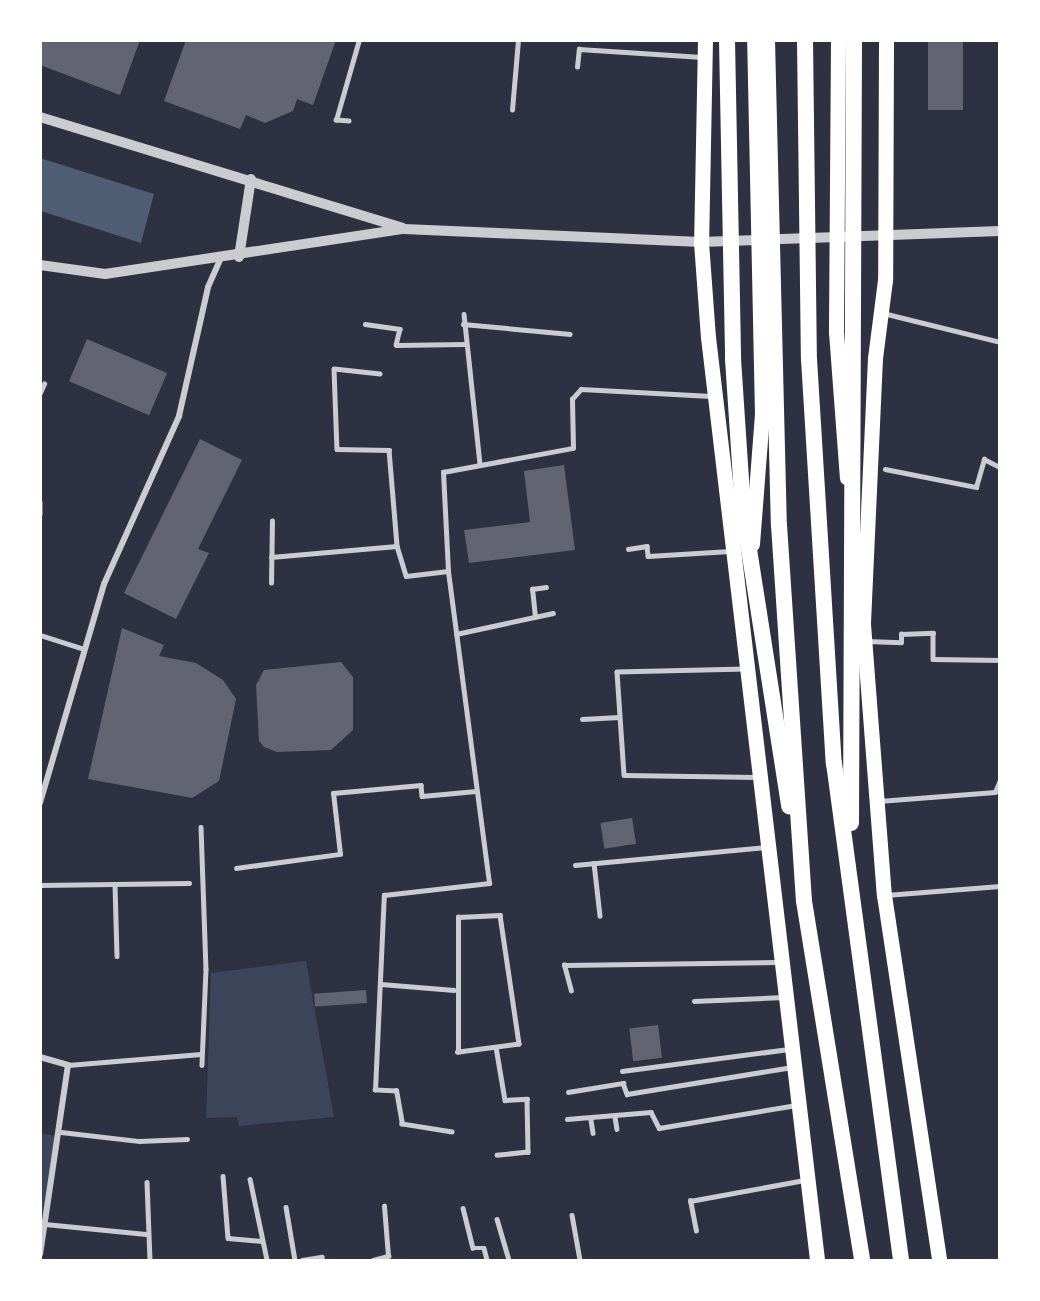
<!DOCTYPE html>
<style>
body{margin:0}
#map{position:relative;width:1040px;height:1301px;overflow:hidden;background:#2d3142;font-family:Inter,sans-serif}
div>[style]{position:absolute}
[style*='--x']{left:calc(var(--x)*1px);top:calc(var(--y)*1px);width:calc(var(--w)*1px);rotate:calc(var(--a)*1deg)}
.green>*{inset:0;background:#3c4559}
.water>*{inset:0;background:#4f5d75}
.building>*{inset:0;background:#626471;transform-origin:0 0}
.service>*{height:4.5px;margin:-2.25px;padding:0 2.25px;transform-origin:2.25px;border-radius:2.25px;background:#caccd0}
.minor>*{height:6px;margin:-3px;padding:0 3px;transform-origin:3px;border-radius:3px;background:#caccd0}
.tertiary>*{height:10px;margin:-5px;padding:0 5px;transform-origin:5px;border-radius:5px;background:#caccd0}
.primary>*{height:15px;margin:-7.5px;padding:0 7.5px;transform-origin:7.5px;border-radius:7.5px;background:#fff}
.trunk>*{height:16px;margin:-8px;padding:0 8px;transform-origin:8px;border-radius:8px;background:#fff}
span{translate:-50% -50%;white-space:nowrap;text-align:center;line-height:1.15;-webkit-text-stroke:5px #fff;paint-order:stroke}
.frame{position:absolute;inset:0;border:42px solid #fff;pointer-events:none}
</style>
<div id="map">
<div class="green">
<div style="clip-path:polygon(306px 961px,334px 1117px,239px 1126px,237px 1117px,206px 1118px,211px 973px)"></div>
<div style="clip-path:polygon(40px 1133px,57px 1136px,43px 1215px,40px 1214px)"></div>
</div>
<div class="water">
<div style="clip-path:polygon(40px 158px,154px 194px,141px 243px,41px 211px)"></div>
</div>
<div class="building">
<div style="clip-path:polygon(40px 40px,140px 40px,120px 95px,40px 65px)"></div>
<div style="clip-path:polygon(186px 40px,336px 40px,313px 105px,297px 99px,293px 111px,265px 123px,246px 115px,240px 129px,164px 101px)"></div>
<div style="left:928px;top:40px;width:35px;height:70px"></div>
<div style="left:87px;top:339px;width:87px;height:46px;rotate:23deg"></div>
<div style="clip-path:polygon(200px 439px,242px 460px,198px 549px,209px 553px,176px 619px,124px 593px)"></div>
<div style="clip-path:polygon(564px 465px,575px 550px,469px 563px,464px 530px,530px 522px,524px 471px)"></div>
<div style="clip-path:polygon(122px 628px,164px 645px,159px 656px,196px 663px,223px 680px,236px 699px,219px 781px,192px 798px,88px 779px)"></div>
<div style="clip-path:polygon(341px 662px,353px 677px,353px 730px,331px 750px,277px 752px,264px 747px,259px 741px,256px 685px,264px 670px)"></div>
<div style="left:632px;top:818px;width:26px;height:32px;rotate:81deg"></div>
<div style="left:366px;top:990px;width:13px;height:52px;rotate:86deg"></div>
<div style="left:658px;top:1025px;width:33px;height:29px;rotate:83deg"></div>
</div>
<div class="service">
<div style="--x:577;--y:67;--w:18;--a:-84"></div>
<div style="--x:579;--y:49;--w:123;--a:3.7"></div>
<div style="--x:512;--y:110;--w:70;--a:-85.1"></div>
<div style="--x:349;--y:121;--w:13;--a:-176"></div>
<div style="--x:336;--y:120;--w:83;--a:-74"></div>
<div style="--x:883;--y:313;--w:121;--a:13.9"></div>
<div style="--x:464;--y:314;--w:151;--a:83.9"></div>
<div style="--x:365;--y:324;--w:35;--a:8"></div>
<div style="--x:400;--y:329;--w:16;--a:104"></div>
<div style="--x:396;--y:345;--w:69;--a:-0.8"></div>
<div style="--x:463;--y:324;--w:107;--a:5.3"></div>
<div style="--x:380;--y:374;--w:46;--a:-173.8"></div>
<div style="--x:334;--y:369;--w:80;--a:87.9"></div>
<div style="--x:337;--y:449;--w:52;--a:1.1"></div>
<div style="--x:389;--y:450;--w:96;--a:85.2"></div>
<div style="--x:397;--y:546;--w:31;--a:73"></div>
<div style="--x:406;--y:576;--w:42;--a:-6.8"></div>
<div style="--x:40;--y:393;--w:10;--a:-66"></div>
<div style="--x:885;--y:469;--w:93;--a:11.2"></div>
<div style="--x:976;--y:487;--w:29;--a:-74"></div>
<div style="--x:984;--y:459;--w:18;--a:27"></div>
<div style="--x:40;--y:502;--w:12;--a:90"></div>
<div style="--x:628;--y:549;--w:19;--a:-9"></div>
<div style="--x:647;--y:546;--w:10;--a:84"></div>
<div style="--x:648;--y:556;--w:82;--a:-3.5"></div>
<div style="--x:271;--y:557;--w:126;--a:-5"></div>
<div style="--x:271;--y:583;--w:62;--a:-89.1"></div>
<div style="--x:535;--y:617;--w:28;--a:-96"></div>
<div style="--x:532;--y:589;--w:14;--a:-8"></div>
<div style="--x:456;--y:634;--w:99;--a:-12.2"></div>
<div style="--x:40;--y:635;--w:43;--a:17.6"></div>
<div style="--x:867;--y:641;--w:34;--a:2"></div>
<div style="--x:901;--y:642;--w:8;--a:-90"></div>
<div style="--x:901;--y:634;--w:32;--a:-2"></div>
<div style="--x:933;--y:633;--w:26;--a:90"></div>
<div style="--x:933;--y:659;--w:67;--a:0.9"></div>
<div style="--x:746;--y:669;--w:129;--a:178.7"></div>
<div style="--x:617;--y:672;--w:103;--a:86.1"></div>
<div style="--x:624;--y:775;--w:133;--a:0.9"></div>
<div style="--x:582;--y:719;--w:37;--a:-3"></div>
<div style="--x:879;--y:801;--w:116;--a:-4.4"></div>
<div style="--x:995;--y:792;--w:13;--a:-67"></div>
<div style="--x:201;--y:827;--w:142;--a:88"></div>
<div style="--x:206;--y:969;--w:96;--a:92.4"></div>
<div style="--x:594;--y:863;--w:53;--a:83.5"></div>
<div style="--x:575;--y:865;--w:190;--a:-5.4"></div>
<div style="--x:236;--y:868;--w:105;--a:-7.7"></div>
<div style="--x:340;--y:854;--w:61;--a:-96.5"></div>
<div style="--x:333;--y:793;--w:88;--a:-5.2"></div>
<div style="--x:421;--y:785;--w:11;--a:85"></div>
<div style="--x:422;--y:796;--w:54;--a:-5.3"></div>
<div style="--x:115;--y:884;--w:72;--a:88.4"></div>
<div style="--x:40;--y:885;--w:149;--a:-0.8"></div>
<div style="--x:886;--y:895;--w:114;--a:-4.5"></div>
<div style="--x:500;--y:915;--w:130;--a:81.6"></div>
<div style="--x:519;--y:1044;--w:62;--a:172.5"></div>
<div style="--x:458;--y:1052;--w:135;--a:-90"></div>
<div style="--x:458;--y:917;--w:42;--a:-2.7"></div>
<div style="--x:381;--y:984;--w:73;--a:4.7"></div>
<div style="--x:571;--y:991;--w:27;--a:-105"></div>
<div style="--x:564;--y:965;--w:214;--a:-0.8"></div>
<div style="--x:694;--y:1001;--w:90;--a:-2.5"></div>
<div style="--x:496;--y:1047;--w:54;--a:80.4"></div>
<div style="--x:505;--y:1100;--w:22;--a:-3"></div>
<div style="--x:527;--y:1099;--w:53;--a:88.9"></div>
<div style="--x:528;--y:1152;--w:31;--a:174"></div>
<div style="--x:68;--y:1065;--w:133;--a:-4.7"></div>
<div style="--x:622;--y:1071;--w:168;--a:-7.5"></div>
<div style="--x:568;--y:1092;--w:56;--a:-9.3"></div>
<div style="--x:623;--y:1083;--w:12;--a:70"></div>
<div style="--x:627;--y:1094;--w:167;--a:-9.3"></div>
<div style="--x:615;--y:1117;--w:12;--a:81"></div>
<div style="--x:567;--y:1119;--w:84;--a:-4.8"></div>
<div style="--x:651;--y:1112;--w:18;--a:63"></div>
<div style="--x:659;--y:1128;--w:139;--a:-9.5"></div>
<div style="--x:591;--y:1120;--w:13;--a:81"></div>
<div style="--x:61;--y:1132;--w:79;--a:6.6"></div>
<div style="--x:139;--y:1141;--w:48;--a:-2.4"></div>
<div style="--x:452;--y:1132;--w:51;--a:-170.9"></div>
<div style="--x:402;--y:1124;--w:34;--a:-100"></div>
<div style="--x:396;--y:1091;--w:21;--a:-177"></div>
<div style="--x:375;--y:1090;--w:195;--a:-87.4"></div>
<div style="--x:384;--y:895;--w:106;--a:-6.5"></div>
<div style="--x:489;--y:883;--w:315;--a:-97.5"></div>
<div style="--x:448;--y:571;--w:99;--a:-92.9"></div>
<div style="--x:443;--y:472;--w:132;--a:-10.5"></div>
<div style="--x:573;--y:448;--w:49;--a:-91.2"></div>
<div style="--x:572;--y:399;--w:13;--a:-48"></div>
<div style="--x:581;--y:389;--w:130;--a:3.1"></div>
<div style="--x:223;--y:1176;--w:62;--a:85.4"></div>
<div style="--x:228;--y:1238;--w:34;--a:5"></div>
<div style="--x:250;--y:1179;--w:83;--a:78.1"></div>
<div style="--x:147;--y:1182;--w:78;--a:87.8"></div>
<div style="--x:286;--y:1207;--w:54;--a:80.4"></div>
<div style="--x:463;--y:1208;--w:41;--a:76"></div>
<div style="--x:473;--y:1248;--w:11;--a:0"></div>
<div style="--x:484;--y:1248;--w:12;--a:76"></div>
<div style="--x:572;--y:1215;--w:46;--a:79.9"></div>
<div style="--x:497;--y:1219;--w:43;--a:73.7"></div>
<div style="--x:45;--y:1224;--w:101;--a:5.7"></div>
<div style="--x:696;--y:1231;--w:31;--a:-101"></div>
<div style="--x:690;--y:1201;--w:116;--a:-10.4"></div>
<div style="--x:302;--y:1260;--w:20;--a:-9"></div>
<div style="--x:373;--y:1260;--w:16;--a:-15"></div>
<div style="--x:388;--y:1256;--w:50;--a:-94.6"></div>
</div>
<div class="minor">
<div style="--x:40;--y:803;--w:228;--a:-73.7"></div>
<div style="--x:104;--y:584;--w:184;--a:-65.9"></div>
<div style="--x:179;--y:416;--w:132;--a:-77.3"></div>
<div style="--x:208;--y:287;--w:30;--a:-66"></div>
<div style="--x:40;--y:1057;--w:29;--a:16"></div>
<div style="--x:68;--y:1065;--w:191;--a:98.4"></div>
</div>
<div class="tertiary">
<div style="--x:40;--y:117;--w:379;--a:17"></div>
<div style="--x:239;--y:257;--w:79;--a:-81.3"></div>
<div style="--x:40;--y:265;--w:66;--a:7.9"></div>
<div style="--x:105;--y:274;--w:302;--a:-8.6"></div>
<div style="--x:404;--y:229;--w:297;--a:2.5"></div>
<div style="--x:701;--y:242;--w:299;--a:-2.1"></div>
</div>
<div class="primary">
<div style="--x:705;--y:40;--w:202;--a:91.1"></div>
<div style="--x:701;--y:242;--w:95;--a:85.8"></div>
<div style="--x:708;--y:337;--w:929;--a:83.26"></div>
<div style="--x:838;--y:40;--w:292;--a:90.4"></div>
<div style="--x:836;--y:332;--w:146;--a:85.7"></div>
<div style="--x:886;--y:40;--w:240;--a:90.2"></div>
<div style="--x:885;--y:280;--w:79;--a:97.3"></div>
<div style="--x:875;--y:358;--w:266;--a:92.6"></div>
<div style="--x:863;--y:624;--w:272;--a:85.6"></div>
<div style="--x:884;--y:895;--w:369;--a:81.4"></div>
<div style="--x:752;--y:544;--w:130;--a:-85.6"></div>
<div style="--x:762;--y:414;--w:374;--a:-91.2"></div>
</div>
<div class="trunk">
<div style="--x:727;--y:40;--w:319;--a:88.9"></div>
<div style="--x:733;--y:359;--w:152;--a:86.2"></div>
<div style="--x:743;--y:511;--w:299;--a:81.1"></div>
<div style="--x:767;--y:40;--w:485;--a:88.6"></div>
<div style="--x:779;--y:525;--w:377;--a:86.2"></div>
<div style="--x:804;--y:901;--w:364;--a:80.8"></div>
<div style="--x:805;--y:40;--w:319;--a:89.3"></div>
<div style="--x:809;--y:359;--w:405;--a:86.5"></div>
<div style="--x:834;--y:763;--w:501;--a:82.32"></div>
<div style="--x:851;--y:823;--w:783;--a:-89.78"></div>
</div>
<div class="frame"></div>
</div>
